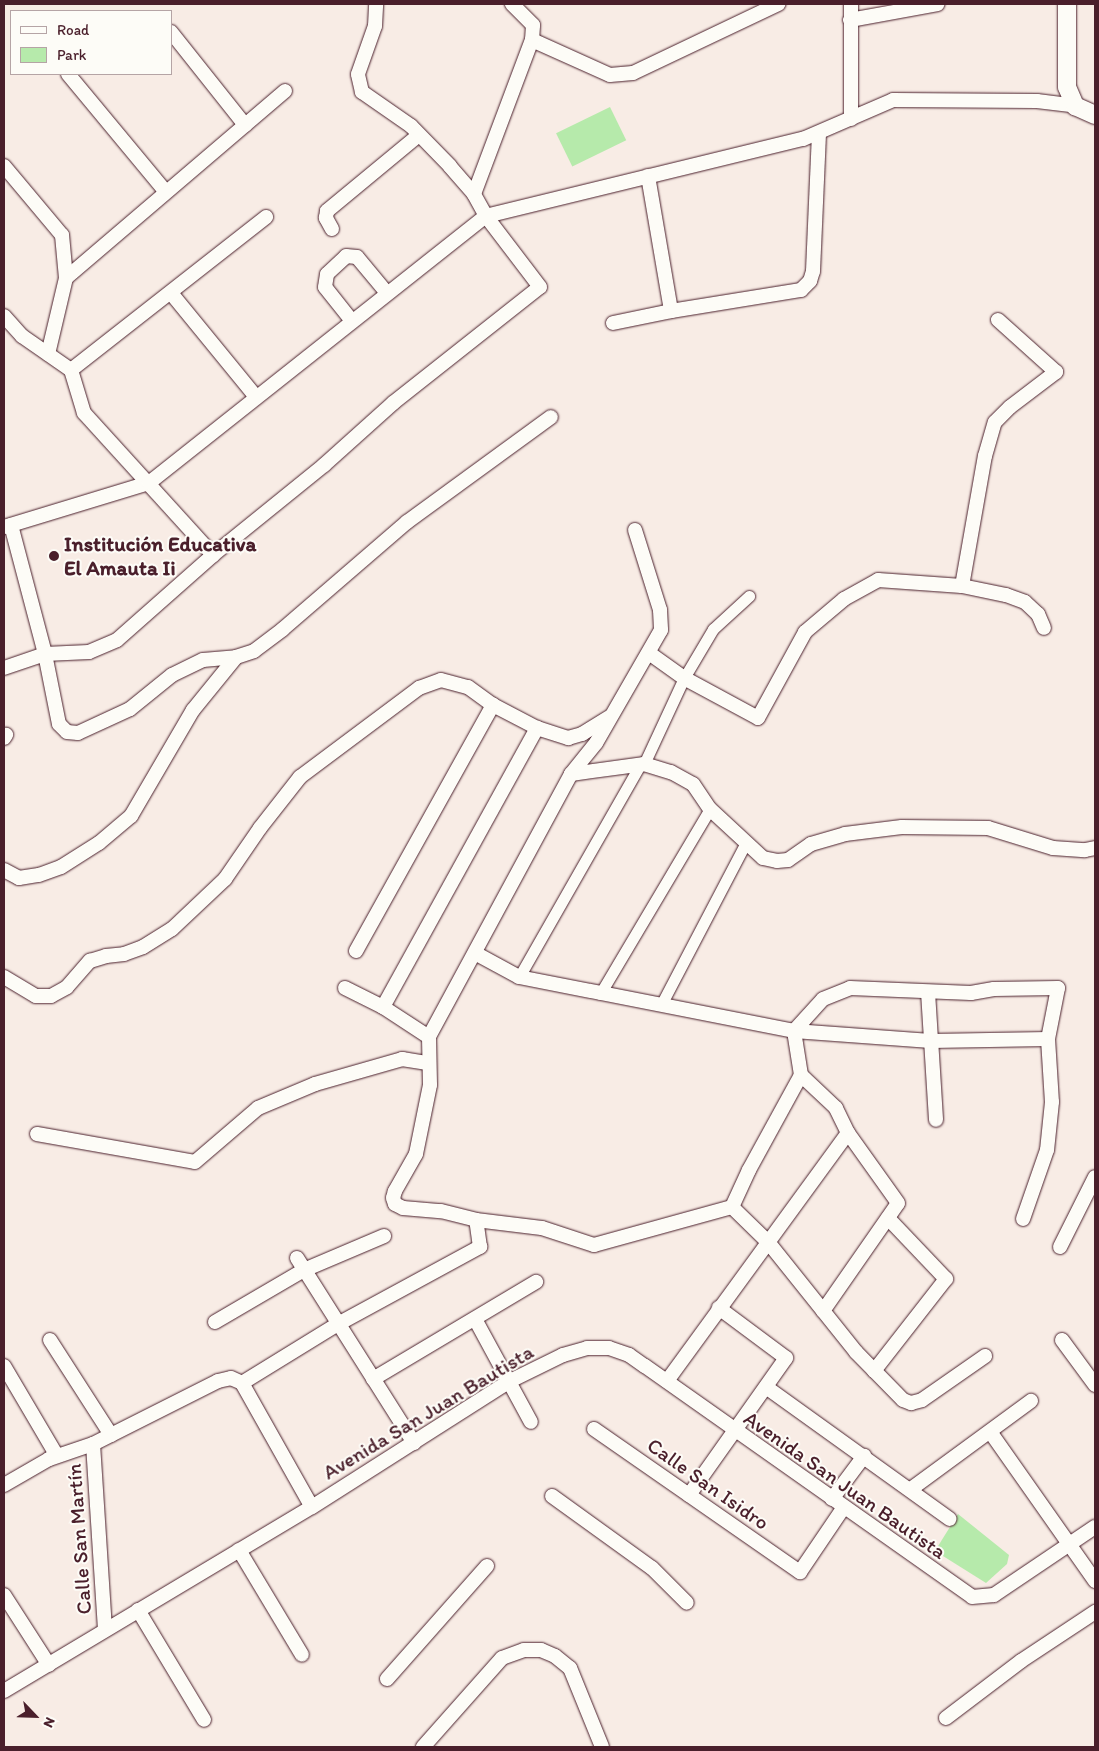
<!DOCTYPE html>
<meta charset="utf-8">
<style>
body{margin:0}
#map{position:relative;width:1099px;height:1751px;overflow:hidden;background:#f8ece5;font-family:Itim,sans-serif}
div>[style]{position:absolute}
[style*='--x']{left:calc(var(--x)*1px);top:calc(var(--y)*1px);width:calc(var(--w)*1px);rotate:calc(var(--a)*1deg)}
.green>*{inset:0;background:#b6eaab;transform-origin:0 0}
.roads{filter:drop-shadow(0 0 1px #4a1f2b) drop-shadow(0 0 1px #4a1f2b)}
.pedestrian>*{height:11px;margin:-5.5px;padding:0 5.5px;transform-origin:5.5px;border-radius:5.5px;background:#fdfcf7}
.minor>*{height:14px;margin:-7px;padding:0 7px;transform-origin:7px;border-radius:7px;background:#fdfcf7}
.tertiary>*{height:18px;margin:-9px;padding:0 9px;transform-origin:9px;border-radius:9px;background:#fdfcf7}
.dots>*{width:14px;height:14px;translate:-50% -50%;box-sizing:border-box;border:2px solid #fdfcf7;border-radius:50%}
span{translate:-50% -50%;white-space:nowrap;text-align:center;line-height:1.15;-webkit-text-stroke:4px #fdfcf7;paint-order:stroke}
.poi-label{font-size:21px;color:#4a1f2b;font-weight:700}
.left{translate:0 -50%;text-align:left}
.street-label{font-size:21px;color:#4a1f2b}
.frame{position:absolute;inset:0;border:5px solid #4a1f2b;pointer-events:none}
.legend{position:absolute;left:10px;top:10px;width:162px;height:65px;box-sizing:border-box;background:#fdfcf7;border:1px solid #b5a4a5;margin:0;padding:6px 9px;list-style:none;font-size:15px;color:#4a1f2b}
.legend li{display:flex;align-items:center;gap:10px;height:25px}
.legend b{width:25px;border:1px solid #b5a4a5}
.north{position:absolute;left:10px;top:1691px;width:50px;height:50px;-webkit-text-stroke:4px #fdfcf7;paint-order:stroke;rotate:114deg;font-size:14px;font-weight:700;line-height:20px;text-align:center;color:#4a1f2b}
.north::after{content:'';display:block;margin:auto;width:18px;height:22px;background:#4a1f2b;clip-path:polygon(50% 0,100% 100%,50% 72%,0 100%)}
</style>
<div id="map">
<div class="green">
<div style="left:610px;top:107px;width:37px;height:60px;rotate:64deg"></div>
<div style="clip-path:polygon(958px 1514px,1009px 1555px,1007px 1564px,986px 1583px,935px 1551px)"></div>
</div>
<div class="roads">
<div class="pedestrian">
<div style="--x:644;--y:764;--w:95;--a:-65.1"></div>
<div style="--x:684;--y:678;--w:57;--a:-59.4"></div>
<div style="--x:713;--y:629;--w:49;--a:-42.5"></div>
<div style="--x:519;--y:977;--w:244;--a:-60.3"></div>
<div style="--x:600;--y:994;--w:215;--a:-59.3"></div>
<div style="--x:662;--y:1003;--w:182;--a:-62.4"></div>
</div>
<div class="minor">
<div style="--x:851;--y:4;--w:115;--a:90"></div>
<div style="--x:850;--y:20;--w:89;--a:-10.3"></div>
<div style="--x:171;--y:32;--w:119;--a:51.5"></div>
<div style="--x:532;--y:40;--w:85;--a:24.2"></div>
<div style="--x:610;--y:75;--w:23;--a:-5"></div>
<div style="--x:633;--y:73;--w:161;--a:-25.4"></div>
<div style="--x:68;--y:74;--w:153;--a:50.3"></div>
<div style="--x:4;--y:166;--w:90;--a:50"></div>
<div style="--x:62;--y:235;--w:43;--a:84.7"></div>
<div style="--x:66;--y:278;--w:78;--a:103.3"></div>
<div style="--x:648;--y:176;--w:137;--a:80.3"></div>
<div style="--x:671;--y:311;--w:132;--a:-9.2"></div>
<div style="--x:801;--y:290;--w:13;--a:-45"></div>
<div style="--x:810;--y:281;--w:10;--a:-73"></div>
<div style="--x:813;--y:271;--w:138;--a:-87.5"></div>
<div style="--x:474;--y:194;--w:165;--a:-69.4"></div>
<div style="--x:532;--y:40;--w:15;--a:-86"></div>
<div style="--x:533;--y:25;--w:30;--a:-135"></div>
<div style="--x:332;--y:229;--w:13;--a:-119"></div>
<div style="--x:326;--y:218;--w:7;--a:-82"></div>
<div style="--x:327;--y:211;--w:119;--a:-39.6"></div>
<div style="--x:66;--y:278;--w:288;--a:-40.5"></div>
<div style="--x:171;--y:293;--w:134;--a:50.7"></div>
<div style="--x:4;--y:316;--w:27;--a:48"></div>
<div style="--x:22;--y:336;--w:60;--a:34.8"></div>
<div style="--x:71;--y:370;--w:45;--a:73.2"></div>
<div style="--x:84;--y:413;--w:192;--a:47.7"></div>
<div style="--x:352;--y:321;--w:43;--a:-128.5"></div>
<div style="--x:325;--y:287;--w:13;--a:-81"></div>
<div style="--x:327;--y:274;--w:26;--a:-43"></div>
<div style="--x:346;--y:256;--w:11;--a:5"></div>
<div style="--x:357;--y:257;--w:47;--a:50.2"></div>
<div style="--x:613;--y:323;--w:59;--a:-11.7"></div>
<div style="--x:71;--y:370;--w:248;--a:-38.1"></div>
<div style="--x:11;--y:525;--w:133;--a:75.2"></div>
<div style="--x:45;--y:654;--w:71;--a:78.7"></div>
<div style="--x:59;--y:724;--w:11;--a:45"></div>
<div style="--x:67;--y:732;--w:11;--a:5"></div>
<div style="--x:78;--y:733;--w:57;--a:-24.8"></div>
<div style="--x:130;--y:709;--w:54;--a:-39"></div>
<div style="--x:172;--y:675;--w:34;--a:-26"></div>
<div style="--x:203;--y:660;--w:33;--a:-5"></div>
<div style="--x:236;--y:657;--w:19;--a:-18"></div>
<div style="--x:254;--y:651;--w:36;--a:-37"></div>
<div style="--x:283;--y:629;--w:164;--a:-40.8"></div>
<div style="--x:407;--y:522;--w:178;--a:-36.1"></div>
<div style="--x:4;--y:527;--w:152;--a:-16.9"></div>
<div style="--x:149;--y:483;--w:430;--a:-38.4"></div>
<div style="--x:486;--y:216;--w:326;--a:-13.7"></div>
<div style="--x:803;--y:139;--w:98;--a:-23.4"></div>
<div style="--x:893;--y:100;--w:144;--a:0.4"></div>
<div style="--x:1037;--y:101;--w:38;--a:7"></div>
<div style="--x:635;--y:530;--w:84;--a:72.6"></div>
<div style="--x:660;--y:610;--w:20;--a:87"></div>
<div style="--x:661;--y:630;--w:130;--a:119.9"></div>
<div style="--x:596;--y:743;--w:40;--a:129"></div>
<div style="--x:571;--y:774;--w:299;--a:118.4"></div>
<div style="--x:429;--y:1037;--w:48;--a:88.8"></div>
<div style="--x:430;--y:1085;--w:70;--a:101.5"></div>
<div style="--x:416;--y:1154;--w:43;--a:119.6"></div>
<div style="--x:395;--y:1191;--w:7;--a:106"></div>
<div style="--x:393;--y:1198;--w:6;--a:72"></div>
<div style="--x:395;--y:1204;--w:9;--a:27"></div>
<div style="--x:403;--y:1208;--w:38;--a:5"></div>
<div style="--x:441;--y:1211;--w:36;--a:14"></div>
<div style="--x:476;--y:1220;--w:66;--a:6.9"></div>
<div style="--x:542;--y:1228;--w:55;--a:18.1"></div>
<div style="--x:594;--y:1245;--w:143;--a:-15.4"></div>
<div style="--x:732;--y:1207;--w:50;--a:44.2"></div>
<div style="--x:768;--y:1242;--w:141;--a:51.3"></div>
<div style="--x:856;--y:1352;--w:67;--a:45.6"></div>
<div style="--x:903;--y:1400;--w:9;--a:21"></div>
<div style="--x:911;--y:1403;--w:11;--a:-15"></div>
<div style="--x:922;--y:1400;--w:77;--a:-34.9"></div>
<div style="--x:962;--y:586;--w:132;--a:-80"></div>
<div style="--x:985;--y:456;--w:35;--a:-74"></div>
<div style="--x:995;--y:422;--w:21;--a:-45"></div>
<div style="--x:1010;--y:407;--w:58;--a:-37.3"></div>
<div style="--x:1056;--y:372;--w:78;--a:-138.1"></div>
<div style="--x:649;--y:653;--w:43;--a:35.5"></div>
<div style="--x:684;--y:678;--w:84;--a:28.4"></div>
<div style="--x:758;--y:718;--w:98;--a:-61.3"></div>
<div style="--x:805;--y:632;--w:51;--a:-40.2"></div>
<div style="--x:844;--y:599;--w:39;--a:-29"></div>
<div style="--x:878;--y:580;--w:84;--a:4.1"></div>
<div style="--x:962;--y:586;--w:45;--a:11.6"></div>
<div style="--x:1006;--y:595;--w:20;--a:20"></div>
<div style="--x:1025;--y:602;--w:18;--a:43"></div>
<div style="--x:1038;--y:614;--w:15;--a:67"></div>
<div style="--x:4;--y:668;--w:43;--a:-18.9"></div>
<div style="--x:45;--y:654;--w:44;--a:-2.6"></div>
<div style="--x:89;--y:652;--w:30;--a:-23"></div>
<div style="--x:117;--y:640;--w:128;--a:-41.5"></div>
<div style="--x:213;--y:555;--w:143;--a:-39"></div>
<div style="--x:324;--y:465;--w:93;--a:-41.9"></div>
<div style="--x:393;--y:403;--w:187;--a:-38.3"></div>
<div style="--x:540;--y:287;--w:89;--a:-127.3"></div>
<div style="--x:486;--y:216;--w:25;--a:-119"></div>
<div style="--x:474;--y:194;--w:37;--a:-131"></div>
<div style="--x:450;--y:166;--w:56;--a:-134.3"></div>
<div style="--x:411;--y:126;--w:60;--a:-145.2"></div>
<div style="--x:362;--y:92;--w:18;--a:-103"></div>
<div style="--x:358;--y:74;--w:51;--a:-70.5"></div>
<div style="--x:375;--y:26;--w:22;--a:-87"></div>
<div style="--x:4;--y:738;--w:4;--a:-56"></div>
<div style="--x:571;--y:774;--w:74;--a:-7.8"></div>
<div style="--x:644;--y:764;--w:28;--a:17"></div>
<div style="--x:671;--y:772;--w:25;--a:29"></div>
<div style="--x:693;--y:784;--w:30;--a:56"></div>
<div style="--x:710;--y:809;--w:72;--a:42.8"></div>
<div style="--x:763;--y:858;--w:14;--a:12"></div>
<div style="--x:777;--y:861;--w:11;--a:-5"></div>
<div style="--x:788;--y:860;--w:28;--a:-35"></div>
<div style="--x:811;--y:844;--w:35;--a:-16"></div>
<div style="--x:845;--y:834;--w:57;--a:-7"></div>
<div style="--x:902;--y:827;--w:86;--a:0.7"></div>
<div style="--x:988;--y:828;--w:68;--a:17.1"></div>
<div style="--x:1053;--y:848;--w:32;--a:4"></div>
<div style="--x:1085;--y:850;--w:10;--a:-11"></div>
<div style="--x:4;--y:870;--w:17;--a:28"></div>
<div style="--x:19;--y:878;--w:20;--a:-9"></div>
<div style="--x:39;--y:875;--w:23;--a:-20"></div>
<div style="--x:61;--y:867;--w:45;--a:-32.3"></div>
<div style="--x:99;--y:843;--w:42;--a:-40.2"></div>
<div style="--x:131;--y:816;--w:123;--a:-59.7"></div>
<div style="--x:193;--y:710;--w:68;--a:-50.9"></div>
<div style="--x:356;--y:951;--w:282;--a:-60.9"></div>
<div style="--x:475;--y:953;--w:50;--a:28.6"></div>
<div style="--x:519;--y:977;--w:280;--a:11.1"></div>
<div style="--x:794;--y:1031;--w:137;--a:4.2"></div>
<div style="--x:931;--y:1041;--w:117;--a:-1"></div>
<div style="--x:4;--y:977;--w:37;--a:31"></div>
<div style="--x:36;--y:996;--w:15;--a:0"></div>
<div style="--x:51;--y:996;--w:18;--a:-29"></div>
<div style="--x:67;--y:987;--w:35;--a:-49"></div>
<div style="--x:90;--y:961;--w:17;--a:-17"></div>
<div style="--x:106;--y:956;--w:18;--a:-6"></div>
<div style="--x:124;--y:954;--w:20;--a:-20"></div>
<div style="--x:143;--y:947;--w:34;--a:-32"></div>
<div style="--x:172;--y:929;--w:73;--a:-43.3"></div>
<div style="--x:225;--y:879;--w:62;--a:-55.5"></div>
<div style="--x:260;--y:828;--w:65;--a:-51.9"></div>
<div style="--x:300;--y:777;--w:149;--a:-36.8"></div>
<div style="--x:419;--y:688;--w:23;--a:-20"></div>
<div style="--x:441;--y:680;--w:28;--a:15"></div>
<div style="--x:468;--y:687;--w:31;--a:36"></div>
<div style="--x:493;--y:705;--w:50;--a:27.6"></div>
<div style="--x:537;--y:728;--w:33;--a:18"></div>
<div style="--x:568;--y:738;--w:15;--a:-16"></div>
<div style="--x:582;--y:734;--w:31;--a:-32"></div>
<div style="--x:345;--y:988;--w:42;--a:26.6"></div>
<div style="--x:383;--y:1007;--w:55;--a:33.1"></div>
<div style="--x:928;--y:992;--w:128;--a:86.4"></div>
<div style="--x:383;--y:1007;--w:319;--a:-61.1"></div>
<div style="--x:37;--y:1134;--w:160;--a:10"></div>
<div style="--x:195;--y:1162;--w:83;--a:-40.6"></div>
<div style="--x:258;--y:1108;--w:62;--a:-22.8"></div>
<div style="--x:315;--y:1084;--w:91;--a:-16"></div>
<div style="--x:402;--y:1059;--w:26;--a:9"></div>
<div style="--x:732;--y:1207;--w:41;--a:-65.3"></div>
<div style="--x:749;--y:1170;--w:108;--a:-61.3"></div>
<div style="--x:1060;--y:1247;--w:78;--a:-63.4"></div>
<div style="--x:297;--y:1258;--w:219;--a:57.7"></div>
<div style="--x:823;--y:1311;--w:131;--a:-55.2"></div>
<div style="--x:898;--y:1203;--w:86;--a:-125.5"></div>
<div style="--x:848;--y:1133;--w:28;--a:-116"></div>
<div style="--x:836;--y:1108;--w:48;--a:-136.7"></div>
<div style="--x:801;--y:1075;--w:45;--a:-99"></div>
<div style="--x:794;--y:1031;--w:43;--a:-47.8"></div>
<div style="--x:823;--y:999;--w:29;--a:-22"></div>
<div style="--x:850;--y:988;--w:121;--a:2.4"></div>
<div style="--x:971;--y:993;--w:23;--a:-10"></div>
<div style="--x:994;--y:989;--w:64;--a:-0.9"></div>
<div style="--x:1058;--y:988;--w:52;--a:101.1"></div>
<div style="--x:1048;--y:1039;--w:63;--a:86.4"></div>
<div style="--x:1052;--y:1102;--w:48;--a:95.9"></div>
<div style="--x:1047;--y:1150;--w:73;--a:109.2"></div>
<div style="--x:475;--y:1319;--w:117;--a:61.5"></div>
<div style="--x:215;--y:1322;--w:103;--a:-30.3"></div>
<div style="--x:304;--y:1270;--w:87;--a:-23"></div>
<div style="--x:50;--y:1340;--w:113;--a:57.3"></div>
<div style="--x:1062;--y:1340;--w:56;--a:53.7"></div>
<div style="--x:4;--y:1366;--w:104;--a:59.5"></div>
<div style="--x:874;--y:1371;--w:117;--a:-52"></div>
<div style="--x:946;--y:1279;--w:84;--a:-133.6"></div>
<div style="--x:373;--y:1379;--w:190;--a:-30.8"></div>
<div style="--x:667;--y:1381;--w:307;--a:-53.9"></div>
<div style="--x:242;--y:1383;--w:113;--a:-31.6"></div>
<div style="--x:338;--y:1324;--w:162;--a:-28.5"></div>
<div style="--x:480;--y:1247;--w:27;--a:-98"></div>
<div style="--x:766;--y:1387;--w:226;--a:35.7"></div>
<div style="--x:594;--y:1429;--w:251;--a:34.8"></div>
<div style="--x:800;--y:1572;--w:78;--a:-55.9"></div>
<div style="--x:991;--y:1433;--w:181;--a:54.9"></div>
<div style="--x:93;--y:1444;--w:186;--a:86.3"></div>
<div style="--x:4;--y:1485;--w:52;--a:-30"></div>
<div style="--x:49;--y:1459;--w:46;--a:-18.8"></div>
<div style="--x:93;--y:1444;--w:140;--a:-26.7"></div>
<div style="--x:218;--y:1381;--w:13;--a:-13"></div>
<div style="--x:231;--y:1378;--w:12;--a:24"></div>
<div style="--x:242;--y:1383;--w:142;--a:60.6"></div>
<div style="--x:911;--y:1489;--w:149;--a:-36.3"></div>
<div style="--x:689;--y:1495;--w:168;--a:-54.7"></div>
<div style="--x:786;--y:1358;--w:84;--a:-143.3"></div>
<div style="--x:552;--y:1496;--w:123;--a:35.8"></div>
<div style="--x:652;--y:1568;--w:49;--a:45"></div>
<div style="--x:832;--y:1499;--w:54;--a:-53.3"></div>
<div style="--x:239;--y:1550;--w:122;--a:59"></div>
<div style="--x:4;--y:1595;--w:83;--a:57.3"></div>
<div style="--x:138;--y:1610;--w:128;--a:59"></div>
<div style="--x:387;--y:1679;--w:151;--a:-48.5"></div>
<div style="--x:4;--y:1691;--w:359;--a:-30.9"></div>
<div style="--x:312;--y:1507;--w:235;--a:-32.5"></div>
<div style="--x:510;--y:1381;--w:59;--a:-26.1"></div>
<div style="--x:563;--y:1355;--w:25;--a:-16"></div>
<div style="--x:587;--y:1348;--w:22;--a:0"></div>
<div style="--x:609;--y:1348;--w:21;--a:19"></div>
<div style="--x:629;--y:1355;--w:19;--a:35"></div>
<div style="--x:645;--y:1366;--w:400;--a:35.2"></div>
<div style="--x:972;--y:1597;--w:22;--a:-5"></div>
<div style="--x:994;--y:1595;--w:122;--a:-34"></div>
<div style="--x:946;--y:1718;--w:94;--a:-37.2"></div>
<div style="--x:1021;--y:1661;--w:89;--a:-33.5"></div>
<div style="--x:423;--y:1747;--w:119;--a:-48.4"></div>
<div style="--x:502;--y:1658;--w:23;--a:-20"></div>
<div style="--x:524;--y:1650;--w:17;--a:0"></div>
<div style="--x:541;--y:1650;--w:15;--a:23"></div>
<div style="--x:555;--y:1656;--w:19;--a:39"></div>
<div style="--x:570;--y:1668;--w:85;--a:67.9"></div>
</div>
<div class="tertiary">
<div style="--x:1067;--y:4;--w:83;--a:90"></div>
<div style="--x:1067;--y:87;--w:21;--a:67"></div>
<div style="--x:1075;--y:106;--w:22;--a:24"></div>
</div>
</div>
<div class="dots">
<div style="left:54px;top:556px;background:#4a1f2b"></div>
</div>
<div class="poi-label">
<span class="left" style="left:64px;top:556px">Institución Educativa<br>El Amauta Ii</span>
</div>
<div class="street-label">
<span style="left:428px;top:1412px;rotate:-31deg">Avenida San Juan Bautista</span>
<span style="left:708px;top:1484px;rotate:35deg">Calle San Isidro</span>
<span style="left:845px;top:1485px;rotate:35deg">Avenida San Juan Bautista</span>
<span style="left:79px;top:1539px;rotate:-94deg">Calle San Martín</span>
</div>
<div class="frame"></div>
<ul class="legend">
<li><b style="height:6px;background:#fdfcf7"></b>Road</li>
<li><b style="height:14px;background:#b6eaab"></b>Park</li>
</ul>
<div class="north">N</div>
</div>
